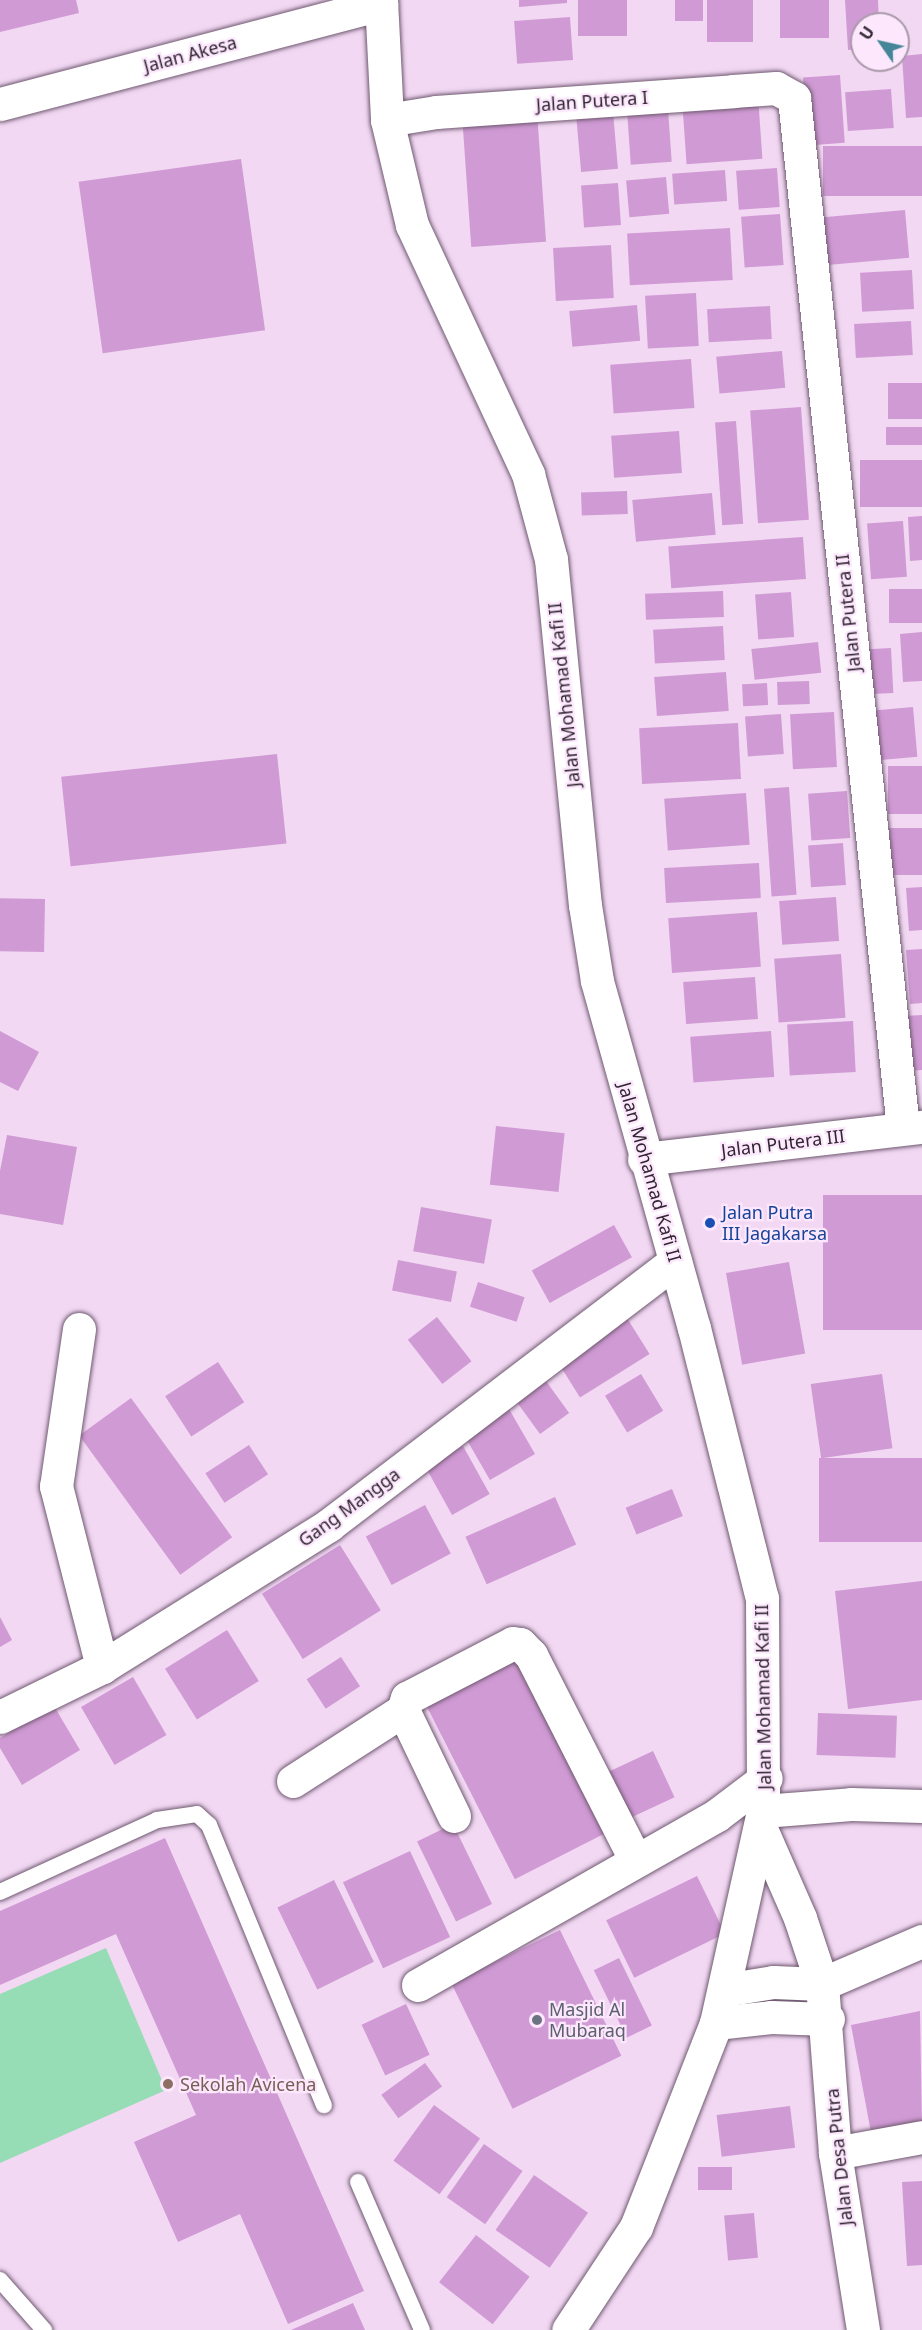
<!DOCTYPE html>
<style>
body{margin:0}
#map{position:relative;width:922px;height:2330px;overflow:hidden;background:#f2d8f3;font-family:"Noto Sans",sans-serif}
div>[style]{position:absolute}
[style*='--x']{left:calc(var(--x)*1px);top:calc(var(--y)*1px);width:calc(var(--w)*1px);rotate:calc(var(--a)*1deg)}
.green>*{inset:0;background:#96ddb5}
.building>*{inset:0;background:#d09ad4;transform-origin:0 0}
.roads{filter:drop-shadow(0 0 2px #6f5970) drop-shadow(0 0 2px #6f5970)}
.service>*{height:16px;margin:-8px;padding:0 8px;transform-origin:8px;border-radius:8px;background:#fff}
.minor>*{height:33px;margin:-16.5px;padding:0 16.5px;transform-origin:16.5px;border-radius:16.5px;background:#fff}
.tertiary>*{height:33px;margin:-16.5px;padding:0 16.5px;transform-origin:16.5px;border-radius:16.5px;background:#fff}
.secondary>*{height:33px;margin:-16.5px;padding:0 16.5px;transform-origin:16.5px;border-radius:16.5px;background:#fff}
.dots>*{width:16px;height:16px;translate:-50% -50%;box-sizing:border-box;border:3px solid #fce7fd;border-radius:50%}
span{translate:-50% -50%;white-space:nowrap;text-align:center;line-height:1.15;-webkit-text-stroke:4.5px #fce7fd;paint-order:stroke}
.street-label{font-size:18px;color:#302630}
.transit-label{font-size:18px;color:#164399}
.left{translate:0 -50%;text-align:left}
.worship-label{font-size:18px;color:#5b616d}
.education-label{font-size:18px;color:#785e54}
.north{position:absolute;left:850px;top:12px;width:60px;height:60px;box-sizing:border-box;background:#fce7fd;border:2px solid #aa9aab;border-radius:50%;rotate:304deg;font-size:16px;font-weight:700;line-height:24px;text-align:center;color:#302630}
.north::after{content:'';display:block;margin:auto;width:21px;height:27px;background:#448697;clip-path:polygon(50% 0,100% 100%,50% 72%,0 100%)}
</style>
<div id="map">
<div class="green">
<div style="clip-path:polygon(106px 1948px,166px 2090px,0 2163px,0 1994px)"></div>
</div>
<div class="building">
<div style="clip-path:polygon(0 0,76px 0,79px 13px,0 32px)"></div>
<div style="clip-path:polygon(519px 0,567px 0,567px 3px,519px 7px)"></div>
<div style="left:578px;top:0;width:49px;height:36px"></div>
<div style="left:675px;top:0;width:28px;height:21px"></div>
<div style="left:707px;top:0;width:46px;height:42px"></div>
<div style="left:780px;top:0;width:49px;height:38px"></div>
<div style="clip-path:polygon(845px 0,878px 0,879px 24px,862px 24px,862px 49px,848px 50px)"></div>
<div style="left:570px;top:17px;width:43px;height:56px;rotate:86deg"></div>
<div style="clip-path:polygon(922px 54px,922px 117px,906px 118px,902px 56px)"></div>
<div style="left:840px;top:75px;width:68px;height:37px;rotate:86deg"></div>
<div style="left:891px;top:89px;width:39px;height:46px;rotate:86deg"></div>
<div style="left:758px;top:96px;width:63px;height:76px;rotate:86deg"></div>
<div style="left:668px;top:109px;width:53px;height:41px;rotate:86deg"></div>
<div style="left:537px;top:112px;width:130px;height:75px;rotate:86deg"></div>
<div style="left:613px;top:112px;width:57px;height:37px;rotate:85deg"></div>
<div style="left:922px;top:146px;width:50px;height:99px;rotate:90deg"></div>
<div style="left:241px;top:159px;width:173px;height:164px;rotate:82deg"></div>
<div style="left:777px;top:168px;width:39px;height:41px;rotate:86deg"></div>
<div style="left:725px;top:170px;width:31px;height:53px;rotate:86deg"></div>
<div style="left:666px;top:177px;width:37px;height:40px;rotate:85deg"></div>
<div style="left:618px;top:183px;width:42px;height:37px;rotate:86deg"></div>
<div style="left:905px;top:210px;width:48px;height:82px;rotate:85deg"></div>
<div style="left:780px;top:214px;width:51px;height:39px;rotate:86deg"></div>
<div style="left:730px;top:228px;width:52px;height:103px;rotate:87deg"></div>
<div style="left:611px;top:245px;width:53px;height:58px;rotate:87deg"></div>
<div style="left:912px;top:270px;width:39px;height:52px;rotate:87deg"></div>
<div style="left:696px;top:293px;width:53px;height:51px;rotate:87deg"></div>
<div style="left:637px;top:305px;width:36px;height:68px;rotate:85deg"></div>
<div style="left:770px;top:306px;width:33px;height:63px;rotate:87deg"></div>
<div style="left:911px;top:321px;width:34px;height:57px;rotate:87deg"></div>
<div style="left:782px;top:351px;width:37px;height:66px;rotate:85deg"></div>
<div style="left:691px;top:359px;width:49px;height:81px;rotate:86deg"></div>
<div style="left:922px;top:383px;width:36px;height:34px;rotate:90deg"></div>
<div style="left:801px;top:407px;width:113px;height:51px;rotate:86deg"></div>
<div style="left:736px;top:421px;width:103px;height:21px;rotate:86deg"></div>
<div style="left:922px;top:427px;width:18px;height:36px;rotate:90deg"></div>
<div style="left:679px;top:431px;width:42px;height:68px;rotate:86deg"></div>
<div style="left:922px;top:460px;width:47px;height:62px;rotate:90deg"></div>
<div style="left:627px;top:491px;width:23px;height:46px;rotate:88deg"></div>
<div style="left:712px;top:493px;width:42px;height:80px;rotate:85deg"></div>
<div style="clip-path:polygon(922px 516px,922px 560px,910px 561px,908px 517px)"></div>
<div style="left:903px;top:521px;width:56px;height:36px;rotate:86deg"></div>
<div style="left:803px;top:537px;width:42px;height:135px;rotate:86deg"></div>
<div style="left:922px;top:589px;width:34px;height:33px;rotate:90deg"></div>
<div style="left:723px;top:591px;width:26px;height:78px;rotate:88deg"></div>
<div style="left:791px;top:592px;width:45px;height:36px;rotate:86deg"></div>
<div style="left:723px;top:626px;width:34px;height:70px;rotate:87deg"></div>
<div style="clip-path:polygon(922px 632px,922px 681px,903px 682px,900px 634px)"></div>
<div style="left:818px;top:642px;width:31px;height:67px;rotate:84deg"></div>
<div style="left:891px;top:648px;width:45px;height:32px;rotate:87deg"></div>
<div style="left:726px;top:672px;width:39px;height:72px;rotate:86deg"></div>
<div style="left:809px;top:681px;width:23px;height:32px;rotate:88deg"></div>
<div style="left:767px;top:683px;width:22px;height:25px;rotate:87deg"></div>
<div style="left:913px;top:707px;width:50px;height:42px;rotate:85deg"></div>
<div style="left:834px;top:712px;width:55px;height:44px;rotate:87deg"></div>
<div style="left:781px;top:714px;width:40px;height:36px;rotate:86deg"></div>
<div style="left:738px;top:723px;width:56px;height:99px;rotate:87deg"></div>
<div style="left:277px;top:754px;width:90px;height:217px;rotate:84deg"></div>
<div style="left:922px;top:766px;width:48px;height:34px;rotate:90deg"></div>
<div style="left:789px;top:787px;width:108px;height:25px;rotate:86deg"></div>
<div style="left:847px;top:791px;width:47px;height:39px;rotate:86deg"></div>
<div style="left:746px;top:793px;width:52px;height:82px;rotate:86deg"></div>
<div style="left:922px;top:828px;width:47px;height:33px;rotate:90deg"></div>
<div style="left:843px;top:843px;width:42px;height:35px;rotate:86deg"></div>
<div style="left:759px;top:863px;width:35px;height:95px;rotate:87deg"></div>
<div style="clip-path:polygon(922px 887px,922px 930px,909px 931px,906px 888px)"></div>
<div style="left:836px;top:897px;width:44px;height:57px;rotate:86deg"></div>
<div style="left:45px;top:899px;width:53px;height:45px;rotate:91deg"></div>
<div style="left:757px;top:912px;width:55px;height:89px;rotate:86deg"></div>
<div style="clip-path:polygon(922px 949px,922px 1003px,910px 1004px,906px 950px)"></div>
<div style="left:841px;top:954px;width:64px;height:67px;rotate:86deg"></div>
<div style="left:755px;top:977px;width:42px;height:72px;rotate:86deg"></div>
<div style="clip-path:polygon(922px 1015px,922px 1070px,908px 1071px,904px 1016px)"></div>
<div style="left:853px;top:1021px;width:51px;height:66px;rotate:87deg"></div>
<div style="clip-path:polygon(0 1031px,39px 1052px,18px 1091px,0 1082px)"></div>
<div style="left:771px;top:1031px;width:46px;height:81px;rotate:86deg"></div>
<div style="left:496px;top:1126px;width:69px;height:59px;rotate:6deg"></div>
<div style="clip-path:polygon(7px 1135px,77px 1147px,63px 1225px,0 1214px,0 1171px)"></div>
<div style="left:922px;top:1195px;width:135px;height:99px;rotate:90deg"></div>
<div style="left:421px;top:1207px;width:72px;height:45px;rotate:10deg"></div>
<div style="left:614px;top:1225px;width:37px;height:94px;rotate:61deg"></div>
<div style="left:398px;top:1260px;width:60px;height:31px;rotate:11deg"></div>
<div style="left:789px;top:1262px;width:93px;height:64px;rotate:80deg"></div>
<div style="left:478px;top:1282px;width:49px;height:26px;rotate:18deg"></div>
<div style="left:622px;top:1310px;width:52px;height:82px;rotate:58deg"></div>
<div style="left:437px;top:1317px;width:56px;height:37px;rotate:52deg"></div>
<div style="left:218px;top:1362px;width:48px;height:63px;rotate:57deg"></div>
<div style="left:538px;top:1370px;width:53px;height:36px;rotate:54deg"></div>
<div style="left:641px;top:1374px;width:43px;height:42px;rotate:59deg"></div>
<div style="left:882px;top:1374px;width:75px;height:72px;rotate:82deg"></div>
<div style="left:131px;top:1398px;width:172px;height:64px;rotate:54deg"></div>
<div style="left:505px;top:1402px;width:60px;height:52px;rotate:60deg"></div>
<div style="left:249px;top:1445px;width:35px;height:52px;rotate:57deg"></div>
<div style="left:463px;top:1446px;width:55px;height:43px;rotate:61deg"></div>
<div style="left:922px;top:1458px;width:84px;height:103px;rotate:90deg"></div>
<div style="left:672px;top:1489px;width:29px;height:50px;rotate:68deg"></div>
<div style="left:555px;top:1497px;width:52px;height:98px;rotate:66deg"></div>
<div style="left:425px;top:1505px;width:55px;height:67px;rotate:62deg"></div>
<div style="left:340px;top:1545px;width:77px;height:92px;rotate:58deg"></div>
<div style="clip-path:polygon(922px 1581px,922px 1700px,848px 1709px,835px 1591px)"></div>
<div style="clip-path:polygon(0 1617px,12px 1640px,0 1647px)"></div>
<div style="left:227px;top:1630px;width:60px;height:73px;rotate:58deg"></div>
<div style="left:514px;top:1653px;width:202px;height:102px;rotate:63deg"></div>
<div style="left:341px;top:1657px;width:35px;height:41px;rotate:57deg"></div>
<div style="left:133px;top:1677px;width:67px;height:60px;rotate:60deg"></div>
<div style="clip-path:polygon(54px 1706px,80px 1750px,22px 1785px,0 1748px,0 1738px)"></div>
<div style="left:818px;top:1713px;width:79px;height:42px;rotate:2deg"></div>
<div style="left:653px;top:1751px;width:51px;height:55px;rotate:65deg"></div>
<div style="left:453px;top:1824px;width:89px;height:40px;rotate:64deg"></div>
<div style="clip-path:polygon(165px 1838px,364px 2291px,288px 2324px,240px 2214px,178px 2242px,134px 2142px,196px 2115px,116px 1934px,0 1985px,0 1911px)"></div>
<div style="left:410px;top:1851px;width:95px;height:74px;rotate:65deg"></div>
<div style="left:697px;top:1876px;width:64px;height:101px;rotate:64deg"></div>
<div style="left:334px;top:1880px;width:91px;height:63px;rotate:64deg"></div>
<div style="left:560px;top:1930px;width:140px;height:121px;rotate:64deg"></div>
<div style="left:619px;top:1958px;width:75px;height:28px;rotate:64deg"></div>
<div style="left:406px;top:2004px;width:56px;height:49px;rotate:65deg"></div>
<div style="clip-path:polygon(920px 2011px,922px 2128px,872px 2138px,851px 2025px)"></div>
<div style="left:425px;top:2063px;width:29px;height:54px;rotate:54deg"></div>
<div style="left:434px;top:2105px;width:57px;height:69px;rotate:36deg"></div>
<div style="left:790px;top:2106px;width:42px;height:74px;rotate:83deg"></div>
<div style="left:484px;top:2144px;width:47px;height:65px;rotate:35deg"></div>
<div style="left:698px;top:2167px;width:34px;height:23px"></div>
<div style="left:534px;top:2175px;width:66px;height:67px;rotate:35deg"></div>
<div style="clip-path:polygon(922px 2181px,922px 2265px,907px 2266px,902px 2182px)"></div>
<div style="left:754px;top:2213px;width:45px;height:30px;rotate:85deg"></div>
<div style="left:476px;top:2235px;width:68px;height:60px;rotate:38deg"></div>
<div style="clip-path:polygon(353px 2303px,365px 2330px,291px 2330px)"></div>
</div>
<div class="roads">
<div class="service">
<div style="--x:0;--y:1892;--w:173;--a:-24.6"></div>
<div style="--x:157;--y:1820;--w:40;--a:-8.5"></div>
<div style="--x:197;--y:1814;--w:16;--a:43"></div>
<div style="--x:209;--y:1825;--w:303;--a:67.7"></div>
<div style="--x:358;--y:2182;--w:161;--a:66.6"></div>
<div style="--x:0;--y:2280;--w:67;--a:48.7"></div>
</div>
<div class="minor">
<div style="--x:0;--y:104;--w:394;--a:-14.7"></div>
<div style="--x:387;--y:120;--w:50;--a:-9.3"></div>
<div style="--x:436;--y:112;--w:298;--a:-4"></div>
<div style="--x:733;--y:91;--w:43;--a:-4"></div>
<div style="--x:776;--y:88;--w:21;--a:29"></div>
<div style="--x:794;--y:98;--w:1036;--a:83.96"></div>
<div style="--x:644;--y:1159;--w:280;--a:-6.6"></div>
<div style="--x:79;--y:1329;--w:159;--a:98.3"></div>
<div style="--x:56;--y:1486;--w:187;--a:75.7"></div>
<div style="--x:0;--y:1717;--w:114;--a:-26.1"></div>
<div style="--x:102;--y:1667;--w:268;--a:-32"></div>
<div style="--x:329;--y:1525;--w:435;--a:-37.3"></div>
<div style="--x:293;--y:1781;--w:131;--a:-32.8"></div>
<div style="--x:763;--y:1811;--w:88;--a:-4.5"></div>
<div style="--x:851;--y:1804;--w:71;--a:1.6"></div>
<div style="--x:454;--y:1816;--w:118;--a:-115.7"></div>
<div style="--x:403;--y:1710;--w:13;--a:-72"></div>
<div style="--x:407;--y:1698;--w:119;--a:-27.4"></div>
<div style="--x:513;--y:1643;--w:7;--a:8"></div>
<div style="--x:520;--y:1644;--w:16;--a:45"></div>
<div style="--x:531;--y:1655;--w:231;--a:63"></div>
<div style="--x:822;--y:1984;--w:109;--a:-23.3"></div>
<div style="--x:418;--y:1985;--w:344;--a:-29.6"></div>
<div style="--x:717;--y:1815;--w:61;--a:-37.1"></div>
<div style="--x:835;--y:2153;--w:88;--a:-10.4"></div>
</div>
<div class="tertiary">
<div style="--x:761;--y:1829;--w:97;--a:66.3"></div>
<div style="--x:800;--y:1918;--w:70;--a:71.6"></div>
<div style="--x:822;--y:1984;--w:169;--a:85.6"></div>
<div style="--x:835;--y:2153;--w:179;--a:81"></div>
</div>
<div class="secondary">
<div style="--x:381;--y:0;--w:120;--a:87.1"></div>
<div style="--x:387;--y:120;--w:108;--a:76.6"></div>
<div style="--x:412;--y:225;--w:275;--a:65"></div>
<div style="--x:528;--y:474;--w:88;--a:74.9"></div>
<div style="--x:551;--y:559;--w:348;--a:84.4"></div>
<div style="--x:585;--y:905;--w:77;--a:81"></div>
<div style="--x:597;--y:981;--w:360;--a:74.4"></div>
<div style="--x:694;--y:1328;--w:278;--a:75.9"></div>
<div style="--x:762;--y:1598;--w:213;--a:89.7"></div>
<div style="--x:763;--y:1811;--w:217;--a:102.5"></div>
<div style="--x:716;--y:2023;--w:219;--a:111.4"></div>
<div style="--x:636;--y:2227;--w:123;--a:123.4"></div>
<div style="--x:724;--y:1990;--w:50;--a:-9.3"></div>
<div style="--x:773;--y:1982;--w:49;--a:2.3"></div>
<div style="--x:716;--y:2023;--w:55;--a:-6.2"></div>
<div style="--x:771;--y:2017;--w:57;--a:2"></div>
</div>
</div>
<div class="dots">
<div style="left:710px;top:1223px;background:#1a4fb4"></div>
<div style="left:537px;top:2020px;background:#6b7280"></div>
<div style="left:168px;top:2084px;background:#8d6e63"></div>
</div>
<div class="street-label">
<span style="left:190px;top:54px;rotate:-15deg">Jalan Akesa</span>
<span style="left:592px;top:101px;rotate:-4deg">Jalan Putera I</span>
<span style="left:848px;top:613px;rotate:-96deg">Jalan Putera II</span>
<span style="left:564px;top:695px;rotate:-96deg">Jalan Mohamad Kafi II</span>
<span style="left:783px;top:1143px;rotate:-7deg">Jalan Putera III</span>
<span style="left:650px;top:1172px;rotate:74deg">Jalan Mohamad Kafi II</span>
<span style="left:349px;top:1507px;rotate:-36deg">Gang Mangga</span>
<span style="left:763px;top:1697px;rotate:-91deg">Jalan Mohamad Kafi II</span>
<span style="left:839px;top:2157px;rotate:-96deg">Jalan Desa Putra</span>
</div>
<div class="transit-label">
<span class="left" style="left:722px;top:1223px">Jalan Putra<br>III Jagakarsa</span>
</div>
<div class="worship-label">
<span class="left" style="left:549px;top:2020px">Masjid Al<br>Mubaraq</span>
</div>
<div class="education-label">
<span class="left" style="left:180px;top:2084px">Sekolah Avicena</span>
</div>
<div class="north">U</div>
</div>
